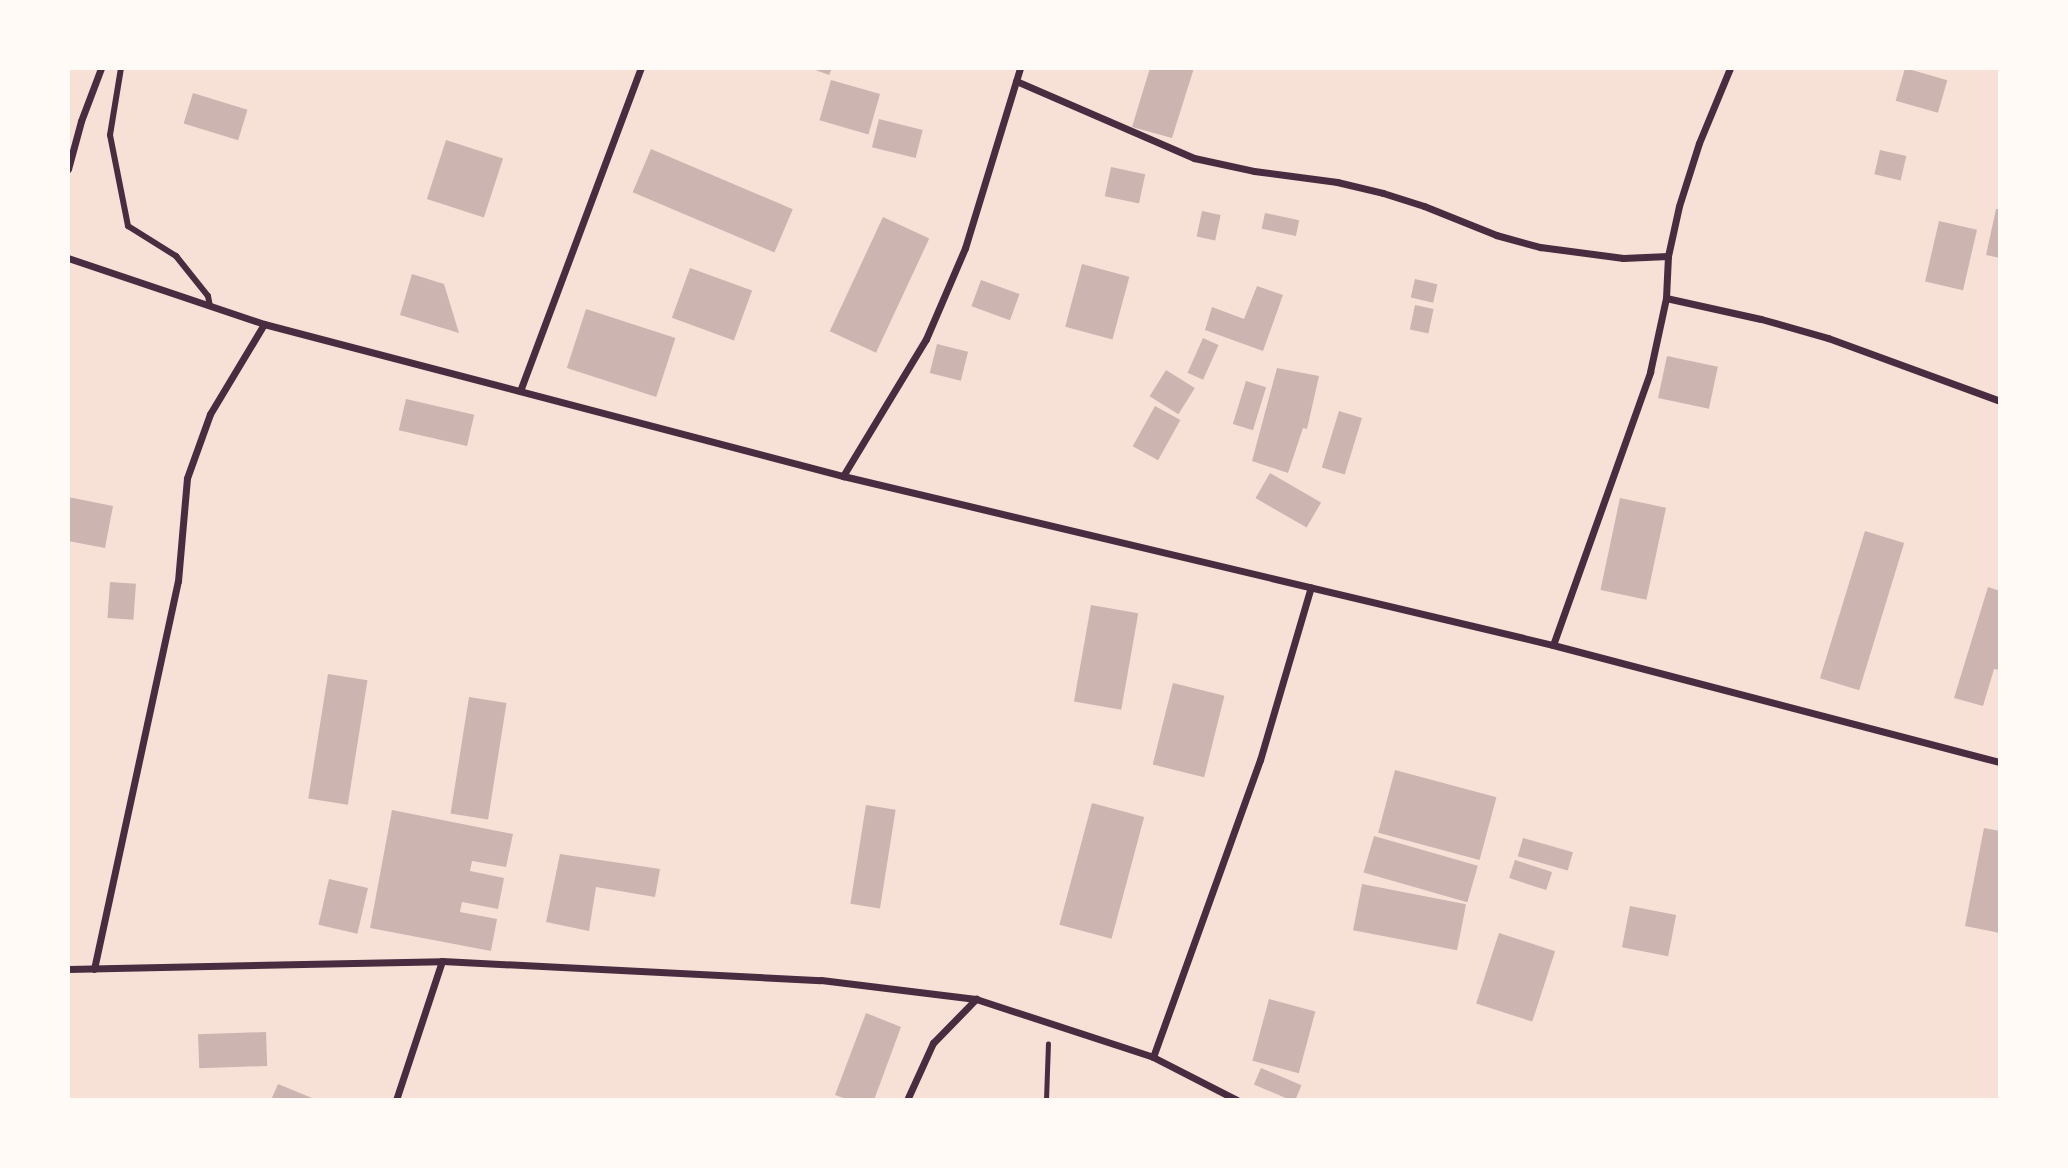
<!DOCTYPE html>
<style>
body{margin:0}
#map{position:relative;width:2068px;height:1168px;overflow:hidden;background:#f7e1d7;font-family:Lato,sans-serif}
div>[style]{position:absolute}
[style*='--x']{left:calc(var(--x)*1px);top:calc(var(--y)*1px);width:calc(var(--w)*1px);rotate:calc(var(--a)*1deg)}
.building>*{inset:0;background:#ccb4b1;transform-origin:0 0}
.path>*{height:4.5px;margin:-2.25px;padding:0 2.25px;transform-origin:2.25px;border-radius:2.25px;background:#4a2c40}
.pedestrian>*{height:6px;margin:-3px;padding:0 3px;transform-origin:3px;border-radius:3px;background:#4a2c40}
.minor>*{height:7px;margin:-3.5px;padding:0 3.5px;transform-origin:3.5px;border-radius:3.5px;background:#4a2c40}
span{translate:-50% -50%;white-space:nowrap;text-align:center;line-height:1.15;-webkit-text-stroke:7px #fffaf5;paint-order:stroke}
.frame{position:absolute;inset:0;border:70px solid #fffaf5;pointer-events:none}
</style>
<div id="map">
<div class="building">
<div style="clip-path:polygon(810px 68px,832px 68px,829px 75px)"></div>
<div style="clip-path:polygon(1150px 68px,1194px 68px,1172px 138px,1132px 127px)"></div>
<div style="left:1905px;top:68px;width:44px;height:34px;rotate:16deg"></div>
<div style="left:831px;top:80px;width:51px;height:42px;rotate:16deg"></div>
<div style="left:193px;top:93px;width:57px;height:32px;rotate:17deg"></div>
<div style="left:879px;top:119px;width:45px;height:29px;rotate:14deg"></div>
<div style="left:446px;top:140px;width:60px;height:62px;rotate:18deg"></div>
<div style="left:651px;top:149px;width:154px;height:47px;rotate:23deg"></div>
<div style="left:1880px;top:150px;width:27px;height:25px;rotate:13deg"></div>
<div style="left:1111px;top:167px;width:35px;height:30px;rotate:12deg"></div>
<div style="clip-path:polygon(1996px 209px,2000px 209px,2000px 258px,1986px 255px)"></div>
<div style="left:1202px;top:211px;width:19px;height:26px;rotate:12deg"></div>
<div style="left:1265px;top:213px;width:35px;height:16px;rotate:12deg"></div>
<div style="left:883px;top:217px;width:51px;height:126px;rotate:25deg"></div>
<div style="left:1939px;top:221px;width:39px;height:62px;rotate:13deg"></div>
<div style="left:1082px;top:264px;width:49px;height:65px;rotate:15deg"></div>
<div style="left:690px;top:268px;width:66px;height:53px;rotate:20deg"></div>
<div style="clip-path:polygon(412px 274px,444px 284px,459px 333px,400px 315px)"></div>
<div style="left:1415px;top:279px;width:23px;height:19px;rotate:13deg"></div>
<div style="left:981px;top:280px;width:41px;height:28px;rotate:20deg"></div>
<div style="clip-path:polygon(1257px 286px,1283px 295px,1263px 351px,1205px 330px,1212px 307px,1244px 319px)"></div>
<div style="left:1415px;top:305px;width:19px;height:25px;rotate:12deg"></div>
<div style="left:586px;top:309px;width:94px;height:62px;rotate:18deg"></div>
<div style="left:1203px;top:338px;width:17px;height:38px;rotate:24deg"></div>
<div style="left:937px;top:344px;width:32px;height:30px;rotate:14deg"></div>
<div style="left:1667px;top:356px;width:52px;height:43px;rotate:12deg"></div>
<div style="clip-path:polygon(1277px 368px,1319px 376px,1307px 429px,1303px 428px,1288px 473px,1252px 461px)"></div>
<div style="left:1166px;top:370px;width:34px;height:31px;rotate:32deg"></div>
<div style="left:1246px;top:381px;width:21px;height:45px;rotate:17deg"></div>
<div style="left:406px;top:399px;width:70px;height:32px;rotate:13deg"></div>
<div style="left:1155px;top:406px;width:29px;height:46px;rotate:29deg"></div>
<div style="left:1339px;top:411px;width:24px;height:59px;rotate:17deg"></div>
<div style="left:1270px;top:473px;width:59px;height:29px;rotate:30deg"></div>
<div style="clip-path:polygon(68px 497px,113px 506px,105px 548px,68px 541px)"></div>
<div style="left:1620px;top:498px;width:47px;height:94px;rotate:12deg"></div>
<div style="left:1865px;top:531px;width:41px;height:154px;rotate:17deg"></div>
<div style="left:110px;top:582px;width:26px;height:36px;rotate:4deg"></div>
<div style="clip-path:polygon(1988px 587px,2000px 591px,2000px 670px,1994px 669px,1983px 706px,1954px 698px)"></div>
<div style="left:1091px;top:605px;width:48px;height:98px;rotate:10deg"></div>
<div style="left:328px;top:674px;width:40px;height:126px;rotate:9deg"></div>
<div style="left:1173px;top:683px;width:53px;height:84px;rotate:14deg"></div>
<div style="left:469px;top:697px;width:38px;height:118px;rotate:9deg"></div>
<div style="left:1395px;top:770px;width:105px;height:65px;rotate:15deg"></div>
<div style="left:1092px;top:803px;width:54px;height:126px;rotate:15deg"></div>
<div style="left:866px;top:805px;width:30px;height:100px;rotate:9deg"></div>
<div style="clip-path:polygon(392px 810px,513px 834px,506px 867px,472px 861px,470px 871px,504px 878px,498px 909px,462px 902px,460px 912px,497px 919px,491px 951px,370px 928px)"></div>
<div style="clip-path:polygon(1984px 828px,2000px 831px,2000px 933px,1965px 926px)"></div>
<div style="left:1374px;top:836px;width:108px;height:38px;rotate:16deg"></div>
<div style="left:1523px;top:838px;width:52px;height:19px;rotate:16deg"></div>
<div style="clip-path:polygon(560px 854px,660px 869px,655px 897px,596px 887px,589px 931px,546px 922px)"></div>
<div style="left:1515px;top:860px;width:39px;height:19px;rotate:18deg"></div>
<div style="left:329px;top:879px;width:40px;height:47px;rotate:13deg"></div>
<div style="left:1362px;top:884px;width:106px;height:47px;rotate:11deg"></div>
<div style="left:1630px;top:906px;width:47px;height:42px;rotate:11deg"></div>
<div style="left:1499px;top:933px;width:59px;height:74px;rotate:18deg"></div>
<div style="left:1269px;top:999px;width:48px;height:64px;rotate:15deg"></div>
<div style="clip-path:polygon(866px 1013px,901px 1027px,874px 1100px,849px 1100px,835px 1095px)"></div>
<div style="left:266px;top:1032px;width:34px;height:68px;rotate:88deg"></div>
<div style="left:1261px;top:1068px;width:44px;height:18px;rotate:23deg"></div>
<div style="clip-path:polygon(278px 1084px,317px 1100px,271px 1100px)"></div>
</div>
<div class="path">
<div style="--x:1046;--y:1100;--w:56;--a:-88"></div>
</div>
<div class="pedestrian">
<div style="--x:121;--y:68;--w:68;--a:99.3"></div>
<div style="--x:110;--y:135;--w:93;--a:78.8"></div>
<div style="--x:128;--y:226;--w:57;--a:32"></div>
<div style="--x:176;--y:256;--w:51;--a:51.3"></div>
<div style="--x:208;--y:296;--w:10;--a:79"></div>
</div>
<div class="minor">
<div style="--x:1016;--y:81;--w:194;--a:23.4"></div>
<div style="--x:1194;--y:158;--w:61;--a:12.2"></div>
<div style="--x:1254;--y:171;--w:84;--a:7.5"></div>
<div style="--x:1337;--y:182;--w:47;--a:13.4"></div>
<div style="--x:1383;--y:193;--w:43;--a:17.6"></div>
<div style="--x:1424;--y:206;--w:78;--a:21.9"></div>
<div style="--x:1496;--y:235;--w:46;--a:15.3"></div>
<div style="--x:1540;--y:247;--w:84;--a:7.5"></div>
<div style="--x:1623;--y:258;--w:45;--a:-2.5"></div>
<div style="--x:68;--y:169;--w:50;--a:-74.8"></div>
<div style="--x:81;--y:121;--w:57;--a:-69.3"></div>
<div style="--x:68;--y:258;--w:207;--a:18.6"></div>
<div style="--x:264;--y:324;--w:599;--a:14.71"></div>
<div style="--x:843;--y:476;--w:730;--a:13.39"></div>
<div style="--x:1553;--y:645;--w:462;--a:14.7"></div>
<div style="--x:1666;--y:298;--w:97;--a:12.5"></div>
<div style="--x:1761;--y:319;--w:70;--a:15.8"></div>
<div style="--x:1828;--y:338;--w:183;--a:20.1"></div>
<div style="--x:520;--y:391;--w:345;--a:-69.5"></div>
<div style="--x:843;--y:476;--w:160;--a:-58.8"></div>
<div style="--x:926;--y:339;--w:99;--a:-66.8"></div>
<div style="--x:965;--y:248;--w:188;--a:-73"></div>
<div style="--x:1553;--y:645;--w:290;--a:-70.4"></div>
<div style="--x:1650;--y:372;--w:76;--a:-77.8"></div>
<div style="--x:1666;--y:298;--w:42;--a:-87.3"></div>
<div style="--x:1668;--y:256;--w:51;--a:-77.6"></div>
<div style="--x:1679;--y:206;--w:66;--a:-72.4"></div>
<div style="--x:1699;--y:143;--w:81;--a:-67.5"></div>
<div style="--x:68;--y:969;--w:374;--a:-1.2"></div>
<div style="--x:442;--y:961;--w:379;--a:2.9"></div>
<div style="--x:821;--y:980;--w:156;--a:7"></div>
<div style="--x:976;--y:999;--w:186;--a:18.1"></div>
<div style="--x:1153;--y:1057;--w:94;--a:27.1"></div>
<div style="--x:94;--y:969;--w:397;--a:-77.8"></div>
<div style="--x:178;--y:581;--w:103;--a:-85"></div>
<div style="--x:187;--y:478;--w:68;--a:-70.2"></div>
<div style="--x:210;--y:414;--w:105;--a:-59"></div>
<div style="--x:1153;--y:1057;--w:316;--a:-70.2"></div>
<div style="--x:1260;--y:760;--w:180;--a:-73.6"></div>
<div style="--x:396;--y:1100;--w:146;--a:-71.7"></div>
<div style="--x:907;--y:1100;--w:63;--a:-65.5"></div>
<div style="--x:933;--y:1043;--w:62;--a:-45.7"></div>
</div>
<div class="frame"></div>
</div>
